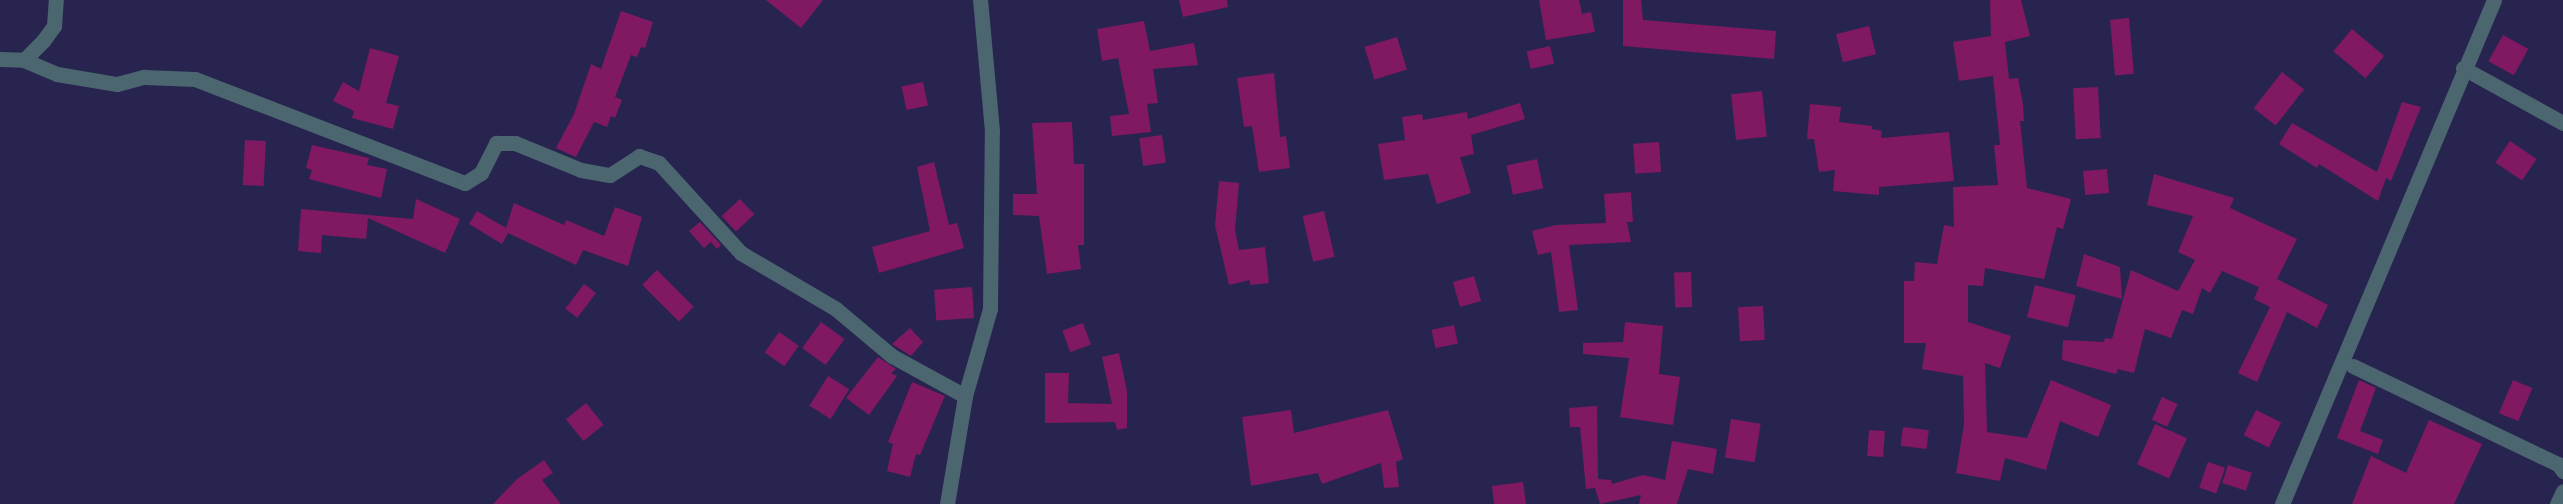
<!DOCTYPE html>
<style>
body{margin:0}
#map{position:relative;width:2563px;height:504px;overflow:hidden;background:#272550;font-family:Roboto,sans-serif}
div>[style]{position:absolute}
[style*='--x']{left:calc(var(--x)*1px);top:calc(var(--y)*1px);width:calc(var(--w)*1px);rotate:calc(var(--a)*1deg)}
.building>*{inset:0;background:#801862;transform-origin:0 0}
.minor>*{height:15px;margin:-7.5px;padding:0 7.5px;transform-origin:7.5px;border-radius:7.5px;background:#4c6670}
span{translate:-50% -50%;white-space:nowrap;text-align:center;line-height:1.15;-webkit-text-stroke:5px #272550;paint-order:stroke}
</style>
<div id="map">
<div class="building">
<div style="clip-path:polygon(766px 0,823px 0,801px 28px)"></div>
<div style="clip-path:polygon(1179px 0,1227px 0,1228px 7px,1183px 17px)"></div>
<div style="clip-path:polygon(1539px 0,1579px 0,1582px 14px,1591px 12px,1595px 32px,1546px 40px)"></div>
<div style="clip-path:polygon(1623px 0,1641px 0,1643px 20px,1776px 31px,1774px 59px,1623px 46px)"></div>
<div style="clip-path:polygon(1990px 0,2021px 0,2030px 36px,2005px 42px,2009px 79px,2018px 78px,2023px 104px,2024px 121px,2020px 121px,2027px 188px,2071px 199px,2063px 229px,2057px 227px,2044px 279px,1985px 268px,1983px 286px,1968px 285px,1968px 322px,2011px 336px,2000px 368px,1985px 363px,1987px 432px,2027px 438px,2051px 380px,2111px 405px,2098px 437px,2060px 421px,2046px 470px,2005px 458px,2000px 481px,1956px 473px,1964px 424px,1963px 376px,1922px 369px,1926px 343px,1904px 343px,1904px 281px,1914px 281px,1915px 262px,1937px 264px,1944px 225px,1954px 227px,1953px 187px,1998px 185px,1994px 145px,2000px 145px,1993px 76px,1959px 81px,1953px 42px,1991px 36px)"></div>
<div style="clip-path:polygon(621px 11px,653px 22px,645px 48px,641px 47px,637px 57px,631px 55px,615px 97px,622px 100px,615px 118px,611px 116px,607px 127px,594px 122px,576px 157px,556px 148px,574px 114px,591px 64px,601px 69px)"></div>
<div style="left:2129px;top:18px;width:56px;height:19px;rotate:85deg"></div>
<div style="clip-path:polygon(1144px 21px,1150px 51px,1194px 43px,1198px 65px,1153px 69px,1158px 103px,1147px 104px,1151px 132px,1112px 136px,1110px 116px,1129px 114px,1118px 58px,1102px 61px,1097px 29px)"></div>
<div style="left:1869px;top:26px;width:29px;height:34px;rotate:76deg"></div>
<div style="left:2352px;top:29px;width:42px;height:29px;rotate:40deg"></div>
<div style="left:2503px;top:35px;width:29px;height:30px;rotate:29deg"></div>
<div style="left:1397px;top:37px;width:34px;height:34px;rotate:73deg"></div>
<div style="left:1550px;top:46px;width:18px;height:24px;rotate:77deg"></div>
<div style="clip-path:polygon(370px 48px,399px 56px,386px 103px,399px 106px,393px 129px,352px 118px,354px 111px,333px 101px,343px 82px,359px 91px)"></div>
<div style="left:2282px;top:72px;width:28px;height:46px;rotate:38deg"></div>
<div style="clip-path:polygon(1274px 73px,1280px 137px,1286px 136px,1290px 168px,1259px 172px,1252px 126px,1244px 127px,1237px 78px)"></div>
<div style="left:923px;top:82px;width:24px;height:22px;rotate:78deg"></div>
<div style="left:2098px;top:87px;width:51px;height:25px;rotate:87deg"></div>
<div style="left:1762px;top:91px;width:46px;height:31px;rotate:84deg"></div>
<div style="clip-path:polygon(2402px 102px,2421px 107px,2391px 181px,2386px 178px,2378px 201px,2319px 164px,2317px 168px,2279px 144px,2292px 123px,2377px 172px)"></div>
<div style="clip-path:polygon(1520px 103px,1525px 119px,1471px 135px,1474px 154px,1460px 157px,1471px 193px,1437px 204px,1428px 174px,1384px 180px,1378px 144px,1405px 140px,1402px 117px,1422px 114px,1423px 120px,1467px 112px,1468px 119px)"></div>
<div style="clip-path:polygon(1810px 104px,1841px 107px,1839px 122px,1872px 126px,1872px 129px,1882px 131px,1881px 138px,1949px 132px,1954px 181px,1879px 187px,1879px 195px,1833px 191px,1835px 170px,1819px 172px,1814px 139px,1807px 139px)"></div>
<div style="clip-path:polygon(1072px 122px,1074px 164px,1084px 164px,1084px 245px,1078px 245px,1081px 269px,1047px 274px,1039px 216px,1013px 215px,1013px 194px,1037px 194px,1032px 123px)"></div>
<div style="left:1162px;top:135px;width:28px;height:23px;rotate:82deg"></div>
<div style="left:245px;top:140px;width:21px;height:45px;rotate:3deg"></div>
<div style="left:2510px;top:141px;width:32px;height:26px;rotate:34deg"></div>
<div style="left:1659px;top:142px;width:30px;height:26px;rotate:86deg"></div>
<div style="clip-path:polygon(312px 145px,369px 158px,367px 165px,387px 169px,381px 198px,309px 179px,312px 170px,306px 168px)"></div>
<div style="left:1537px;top:159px;width:30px;height:31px;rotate:78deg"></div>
<div style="clip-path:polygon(934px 162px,949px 225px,957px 223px,964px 248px,879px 273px,872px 247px,930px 231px,917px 167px)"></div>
<div style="left:2107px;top:169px;width:24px;height:24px;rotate:85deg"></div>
<div style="clip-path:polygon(2154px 174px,2234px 198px,2230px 208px,2297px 239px,2277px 279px,2328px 305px,2317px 328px,2287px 312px,2257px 382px,2238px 373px,2270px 307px,2254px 299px,2259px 287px,2222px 271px,2210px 293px,2202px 288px,2193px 314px,2182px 310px,2171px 338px,2145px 329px,2134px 373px,2118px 369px,2116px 374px,2062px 360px,2063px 340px,2104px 342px,2105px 338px,2112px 339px,2131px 270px,2178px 291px,2195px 260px,2178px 252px,2193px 216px,2147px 205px)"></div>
<div style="clip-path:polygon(1219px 181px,1239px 183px,1235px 230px,1239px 250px,1265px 247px,1269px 283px,1250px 285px,1250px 280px,1229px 285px,1215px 225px)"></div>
<div style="clip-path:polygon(1631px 192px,1633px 222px,1627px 222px,1631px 242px,1569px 245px,1578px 310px,1559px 312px,1551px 252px,1538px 255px,1532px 231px,1556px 225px,1606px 223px,1604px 194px)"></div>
<div style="clip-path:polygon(416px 199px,460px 219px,445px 253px,368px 218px,366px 239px,322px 235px,321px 253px,298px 251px,301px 209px,413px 219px)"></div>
<div style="left:740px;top:199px;width:21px;height:25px;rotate:47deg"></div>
<div style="clip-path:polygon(514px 203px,564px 225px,566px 220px,604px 236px,615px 207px,642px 217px,628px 266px,583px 250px,576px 265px,508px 233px,502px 244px,469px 224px,477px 211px,506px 228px)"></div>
<div style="left:1324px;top:211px;width:47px;height:22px;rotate:77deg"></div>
<div style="clip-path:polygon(700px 222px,721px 245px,717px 249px,711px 242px,704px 248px,689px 231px)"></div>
<div style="clip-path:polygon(2084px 254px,2120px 267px,2122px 299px,2076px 286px)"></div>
<div style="left:657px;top:270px;width:52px;height:21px;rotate:45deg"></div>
<div style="left:1691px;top:272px;width:35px;height:17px;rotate:88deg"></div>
<div style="left:1474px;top:276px;width:26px;height:22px;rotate:74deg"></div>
<div style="left:584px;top:284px;width:15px;height:31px;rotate:37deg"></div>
<div style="left:2035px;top:285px;width:42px;height:33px;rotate:14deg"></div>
<div style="left:972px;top:287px;width:31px;height:38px;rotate:86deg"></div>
<div style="left:1763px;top:306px;width:34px;height:25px;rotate:87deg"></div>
<div style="left:821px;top:322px;width:29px;height:32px;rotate:36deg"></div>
<div style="clip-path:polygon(1625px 322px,1663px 326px,1659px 374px,1680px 377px,1673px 425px,1620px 417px,1629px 358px,1583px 354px,1583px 343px,1623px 342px)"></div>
<div style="left:1083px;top:323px;width:23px;height:22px;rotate:70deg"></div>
<div style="left:1454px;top:325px;width:19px;height:23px;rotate:78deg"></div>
<div style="clip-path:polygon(910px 328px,923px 342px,911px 356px,892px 344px)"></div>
<div style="left:779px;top:332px;width:24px;height:25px;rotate:35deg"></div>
<div style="clip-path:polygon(1119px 353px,1127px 391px,1127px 428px,1117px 430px,1115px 422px,1045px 423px,1045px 373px,1069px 373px,1068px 403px,1112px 404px,1102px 357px)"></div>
<div style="clip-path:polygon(878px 357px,896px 369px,891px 373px,897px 376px,869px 415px,846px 398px)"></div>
<div style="left:828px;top:376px;width:25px;height:35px;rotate:32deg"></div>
<div style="clip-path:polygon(2359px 380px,2376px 388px,2360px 431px,2383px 440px,2378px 454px,2337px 438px)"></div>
<div style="left:2513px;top:380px;width:21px;height:36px;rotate:23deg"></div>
<div style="clip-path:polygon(912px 382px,945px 396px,920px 455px,916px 454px,910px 477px,887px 471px,893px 444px,888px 442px)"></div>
<div style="left:2162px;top:397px;width:17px;height:25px;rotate:24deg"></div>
<div style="left:586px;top:403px;width:28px;height:26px;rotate:51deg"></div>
<div style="clip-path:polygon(1597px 406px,1598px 479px,1611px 480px,1612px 484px,1643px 475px,1665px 480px,1672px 441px,1717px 449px,1713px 474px,1688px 469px,1677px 504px,1639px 504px,1641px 495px,1600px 504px,1595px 488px,1586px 489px,1580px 427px,1570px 427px,1569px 408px)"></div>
<div style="clip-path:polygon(1291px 410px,1294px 433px,1388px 410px,1403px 459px,1396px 462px,1399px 487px,1384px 488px,1381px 463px,1322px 484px,1318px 473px,1251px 486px,1242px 417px)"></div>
<div style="left:2256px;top:410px;width:28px;height:28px;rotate:26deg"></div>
<div style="left:1731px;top:419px;width:30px;height:39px;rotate:9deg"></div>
<div style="clip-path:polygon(2429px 420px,2482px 444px,2454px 504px,2352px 504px,2371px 456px,2406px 473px)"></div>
<div style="left:2155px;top:424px;width:35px;height:44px;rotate:24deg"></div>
<div style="left:1903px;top:427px;width:26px;height:19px;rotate:7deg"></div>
<div style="left:1869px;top:430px;width:16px;height:26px;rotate:4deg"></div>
<div style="clip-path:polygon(544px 460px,553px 473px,542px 480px,561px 504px,493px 504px,517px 479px)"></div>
<div style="left:2208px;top:462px;width:18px;height:27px;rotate:19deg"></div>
<div style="left:2228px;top:465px;width:25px;height:19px;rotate:18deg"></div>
<div style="clip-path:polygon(1523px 482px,1526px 504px,1494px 504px,1492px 486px)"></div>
</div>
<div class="minor">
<div style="--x:0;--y:59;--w:24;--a:2"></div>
<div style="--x:24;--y:60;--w:27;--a:-45"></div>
<div style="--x:43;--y:41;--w:19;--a:-54"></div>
<div style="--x:54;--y:26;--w:26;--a:-86"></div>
<div style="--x:24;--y:60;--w:36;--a:23"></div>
<div style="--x:57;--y:74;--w:61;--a:9.5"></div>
<div style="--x:117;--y:84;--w:28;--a:-15"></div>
<div style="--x:144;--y:77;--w:51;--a:2.2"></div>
<div style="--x:195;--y:79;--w:289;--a:21.1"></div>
<div style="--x:465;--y:183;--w:19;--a:-32"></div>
<div style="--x:481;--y:173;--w:34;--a:-63"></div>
<div style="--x:496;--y:143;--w:19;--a:0"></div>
<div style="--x:515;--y:143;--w:71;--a:22.2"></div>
<div style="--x:581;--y:170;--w:29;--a:10"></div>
<div style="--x:610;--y:175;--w:35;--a:-33"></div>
<div style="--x:639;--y:156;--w:21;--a:19"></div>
<div style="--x:659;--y:163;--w:122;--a:47.7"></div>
<div style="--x:741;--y:253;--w:110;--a:30.5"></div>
<div style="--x:836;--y:309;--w:73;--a:40"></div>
<div style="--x:892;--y:356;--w:83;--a:28.7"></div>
<div style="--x:2463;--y:68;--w:114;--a:28.8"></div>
<div style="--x:2353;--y:366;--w:227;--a:25.6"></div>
<div style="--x:2558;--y:464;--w:9;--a:54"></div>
<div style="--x:947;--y:504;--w:109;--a:-80.5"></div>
<div style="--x:965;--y:396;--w:91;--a:-74"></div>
<div style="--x:990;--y:309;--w:178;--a:-89.4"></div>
<div style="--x:992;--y:131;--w:132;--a:-95.2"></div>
<div style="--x:2282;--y:504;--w:547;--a:-67.19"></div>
<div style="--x:2557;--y:504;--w:14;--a:-65"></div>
</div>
</div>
